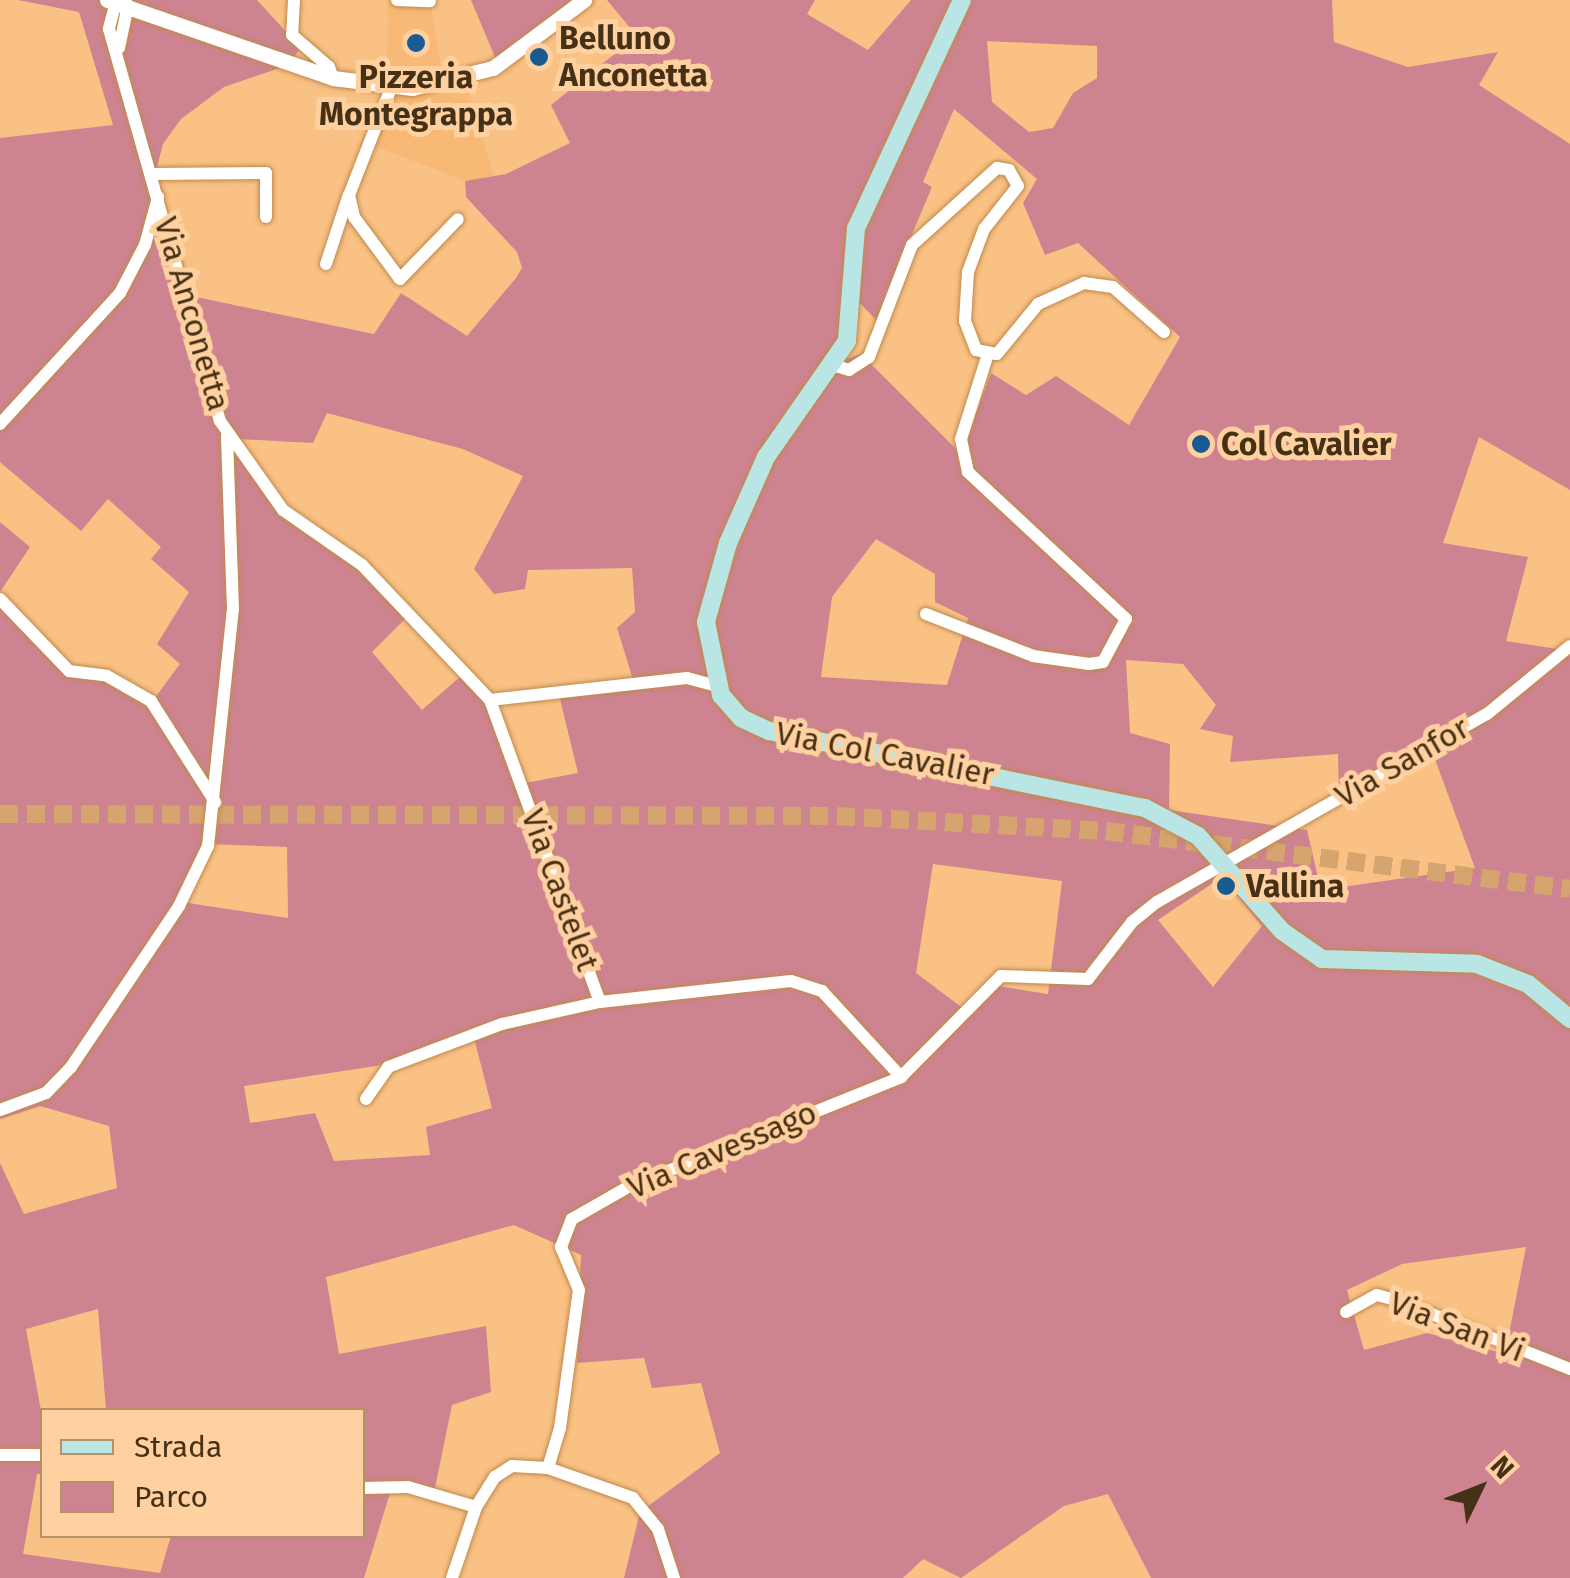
<!DOCTYPE html>
<style>
body{margin:0}
#map{position:relative;width:1570px;height:1578px;overflow:hidden;background:#fac184;font-family:"Fira Sans",sans-serif}
div>[style]{position:absolute}
[style*='--x']{left:calc(var(--x)*1px);top:calc(var(--y)*1px);width:calc(var(--w)*1px);rotate:calc(var(--a)*1deg)}
.built>*{inset:0;background:#f7b975}
.green>*{inset:0;background:#ce8391}
.secondary-tunnel>*{height:18px;margin-top:-9px;transform-origin:0;background:repeating-linear-gradient(90deg,#d6a46e 0 18px,transparent 0 27px)}
.roads{filter:drop-shadow(0 0 2px #bf8a4d) drop-shadow(0 0 2px #bf8a4d)}
.minor>*{height:12px;margin:-6px;padding:0 6px;transform-origin:6px;border-radius:6px;background:#fff}
.tertiary>*{height:15px;margin:-7.5px;padding:0 7.5px;transform-origin:7.5px;border-radius:7.5px;background:#fff}
.secondary>*{height:18px;margin:-9px;padding:0 9px;transform-origin:9px;border-radius:9px;background:#b9e6e4}
.dots>*{width:28px;height:28px;translate:-50% -50%;box-sizing:border-box;border:5px solid #ffd1a1;border-radius:50%}
span{translate:-50% -50%;white-space:nowrap;text-align:center;line-height:1.15;-webkit-text-stroke:10px #ffd1a1;paint-order:stroke}
.poi-label{font-size:32px;color:#463016;font-weight:700}
.left{translate:0 -50%;text-align:left}
.street-label{font-size:32px;color:#463016}
.legend{position:absolute;left:40px;top:1408px;width:325px;height:130px;box-sizing:border-box;background:#ffd1a1;border:2px solid #b59169;margin:0;padding:12px 18px;list-style:none;font-size:30px;color:#463016}
.legend li{display:flex;align-items:center;gap:20px;height:50px}
.legend b{width:50px;border:2px solid #b59169}
.north{position:absolute;left:1430px;top:1438px;width:100px;height:100px;-webkit-text-stroke:8px #ffd1a1;paint-order:stroke;rotate:47deg;font-size:28px;font-weight:700;line-height:40px;text-align:center;color:#463016}
.north::after{content:'';display:block;margin:auto;width:35px;height:45px;background:#463016;clip-path:polygon(50% 0,100% 100%,50% 72%,0 100%)}
</style>
<div id="map">
<div class="built">
<div style="clip-path:polygon(388px 3px,431px 6px,443px 82px,464px 77px,494px 176px,465px 181px,372px 145px,387px 84px)"></div>
</div>
<div class="green">
<div style="clip-path:polygon(evenodd,18px 0,257px 0,301px 48px,288px 65px,224px 87px,181px 119px,163px 144px,156px 171px,191px 296px,374px 334px,401px 293px,467px 336px,516px 278px,522px 268px,517px 252px,466px 197px,465px 181px,506px 174px,570px 143px,551px 105px,637px 36px,607px 0,815px 0,807px 14px,868px 50px,911px 0,1332px 0,1334px 42px,1408px 67px,1498px 52px,1479px 85px,1570px 144px,1570px 490px,1479px 437px,1443px 543px,1528px 557px,1506px 641px,1570px 651px,1570px 1578px,1151px 1578px,1108px 1494px,1064px 1506px,961px 1578px,923px 1559px,903px 1578px,624px 1578px,640px 1512px,720px 1453px,701px 1383px,652px 1388px,644px 1358px,577px 1363px,581px 1255px,514px 1225px,326px 1277px,339px 1354px,486px 1326px,491px 1392px,452px 1405px,435px 1488px,393px 1483px,364px 1578px,0 1578px,0 1163px,24px 1214px,117px 1188px,109px 1126px,40px 1106px,0 1119px,0 599px,70px 667px,154px 699px,180px 664px,157px 644px,189px 592px,151px 559px,161px 547px,108px 499px,81px 531px,0 462px,0 138px,113px 125px,79px 12px,18px 0,987px 41px,1097px 46px,1097px 78px,1073px 93px,1053px 128px,1029px 132px,992px 102px,987px 41px,18px 0,954px 109px,1037px 179px,1023px 203px,1045px 255px,1078px 243px,1180px 337px,1129px 425px,1056px 376px,1026px 395px,991px 373px,961px 454px,861px 354px,823px 367px,860px 303px,876px 320px,932px 187px,923px 182px,954px 109px,18px 0,327px 413px,463px 449px,523px 476px,474px 569px,494px 594px,525px 589px,528px 570px,632px 568px,635px 612px,617px 628px,636px 689px,559px 695px,578px 773px,515px 785px,486px 703px,461px 676px,422px 710px,372px 652px,405px 619px,376px 585px,265px 490px,239px 439px,313px 443px,327px 413px,18px 0,876px 539px,935px 574px,935px 602px,968px 618px,947px 685px,821px 677px,832px 597px,876px 539px,18px 0,1126px 660px,1183px 664px,1216px 705px,1200px 729px,1233px 736px,1230px 762px,1338px 754px,1339px 801px,1432px 751px,1475px 868px,1321px 890px,1307px 830px,1169px 810px,1170px 744px,1130px 733px,1126px 660px,18px 0,206px 844px,287px 847px,288px 918px,181px 902px,206px 844px,18px 0,933px 864px,1062px 881px,1048px 994px,998px 986px,972px 1015px,916px 973px,933px 864px,18px 0,1222px 877px,1262px 926px,1213px 987px,1158px 920px,1222px 877px,18px 0,474px 1038px,492px 1108px,426px 1127px,430px 1155px,334px 1161px,315px 1113px,250px 1123px,244px 1086px,376px 1066px,474px 1038px,18px 0,1526px 1247px,1505px 1354px,1427px 1333px,1364px 1350px,1347px 1290px,1402px 1264px,1526px 1247px,18px 0,98px 1309px,106px 1410px,362px 1410px,362px 1536px,171px 1536px,160px 1573px,23px 1554px,37px 1474px,42px 1474px,42px 1416px,26px 1329px,98px 1309px)"></div>
<div style="clip-path:polygon(471px 0,570px 0,575px 4px,497px 62px)"></div>
<div style="clip-path:polygon(0 522px,30px 547px,0 592px)"></div>
</div>
<div class="secondary-tunnel">
<div style="--x:0;--y:814;--w:837;--a:0.14"></div>
<div style="--x:837;--y:816;--w:269;--a:3.2"></div>
<div style="--x:1106;--y:831;--w:468;--a:7.1"></div>
</div>
<div class="roads">
<div class="minor">
<div style="--x:294;--y:0;--w:35;--a:93"></div>
<div style="--x:292;--y:35;--w:49;--a:40.9"></div>
<div style="--x:329;--y:67;--w:12;--a:70"></div>
<div style="--x:397;--y:0;--w:33;--a:2"></div>
<div style="--x:116;--y:2;--w:28;--a:105"></div>
<div style="--x:109;--y:29;--w:407;--a:74.2"></div>
<div style="--x:220;--y:421;--w:109;--a:54.7"></div>
<div style="--x:283;--y:510;--w:96;--a:34.8"></div>
<div style="--x:362;--y:565;--w:186;--a:46.5"></div>
<div style="--x:490;--y:700;--w:321;--a:70"></div>
<div style="--x:119;--y:48;--w:44;--a:-78.2"></div>
<div style="--x:391;--y:88;--w:115;--a:111.4"></div>
<div style="--x:349;--y:195;--w:23;--a:77"></div>
<div style="--x:354;--y:217;--w:77;--a:53.4"></div>
<div style="--x:400;--y:279;--w:83;--a:-46"></div>
<div style="--x:153;--y:174;--w:113;--a:-0.5"></div>
<div style="--x:266;--y:173;--w:44;--a:90"></div>
<div style="--x:326;--y:264;--w:71;--a:-71.8"></div>
<div style="--x:832;--y:365;--w:18;--a:16"></div>
<div style="--x:849;--y:370;--w:24;--a:-33"></div>
<div style="--x:869;--y:357;--w:120;--a:-69"></div>
<div style="--x:912;--y:245;--w:115;--a:-42.2"></div>
<div style="--x:997;--y:168;--w:12;--a:9"></div>
<div style="--x:1009;--y:170;--w:18;--a:61"></div>
<div style="--x:1018;--y:186;--w:55;--a:128.3"></div>
<div style="--x:984;--y:229;--w:46;--a:110.4"></div>
<div style="--x:968;--y:272;--w:49;--a:93.5"></div>
<div style="--x:965;--y:321;--w:31;--a:69"></div>
<div style="--x:976;--y:350;--w:21;--a:11"></div>
<div style="--x:997;--y:354;--w:65;--a:-50.6"></div>
<div style="--x:1038;--y:304;--w:51;--a:-24.5"></div>
<div style="--x:1084;--y:283;--w:29;--a:8"></div>
<div style="--x:1113;--y:287;--w:68;--a:41.4"></div>
<div style="--x:0;--y:424;--w:178;--a:-47.5"></div>
<div style="--x:120;--y:293;--w:54;--a:-62.5"></div>
<div style="--x:145;--y:245;--w:50;--a:-74.8"></div>
<div style="--x:0;--y:599;--w:100;--a:46.2"></div>
<div style="--x:69;--y:671;--w:38;--a:7"></div>
<div style="--x:107;--y:676;--w:51;--a:29.6"></div>
<div style="--x:151;--y:701;--w:120;--a:57.6"></div>
<div style="--x:926;--y:614;--w:115;--a:21.4"></div>
<div style="--x:1033;--y:656;--w:57;--a:8.1"></div>
<div style="--x:1089;--y:664;--w:14;--a:-8"></div>
<div style="--x:1103;--y:662;--w:49;--a:-61.9"></div>
<div style="--x:1126;--y:619;--w:216;--a:-137.1"></div>
<div style="--x:968;--y:472;--w:34;--a:-102"></div>
<div style="--x:961;--y:439;--w:86;--a:-72.4"></div>
<div style="--x:490;--y:700;--w:198;--a:-6.4"></div>
<div style="--x:687;--y:678;--w:31;--a:15"></div>
<div style="--x:366;--y:1099;--w:39;--a:-55"></div>
<div style="--x:388;--y:1067;--w:122;--a:-20.7"></div>
<div style="--x:502;--y:1024;--w:100;--a:-12.7"></div>
<div style="--x:600;--y:1002;--w:192;--a:-6.3"></div>
<div style="--x:791;--y:981;--w:33;--a:18"></div>
<div style="--x:822;--y:991;--w:117;--a:47.4"></div>
<div style="--x:0;--y:1110;--w:49;--a:-20.3"></div>
<div style="--x:46;--y:1093;--w:36;--a:-46"></div>
<div style="--x:71;--y:1067;--w:194;--a:-56.1"></div>
<div style="--x:179;--y:906;--w:67;--a:-64.2"></div>
<div style="--x:208;--y:846;--w:238;--a:-84"></div>
<div style="--x:233;--y:609;--w:173;--a:-92"></div>
<div style="--x:1346;--y:1312;--w:35;--a:-29"></div>
<div style="--x:1377;--y:1295;--w:23;--a:15"></div>
<div style="--x:1399;--y:1301;--w:184;--a:21.7"></div>
<div style="--x:0;--y:1455;--w:42;--a:0"></div>
<div style="--x:362;--y:1488;--w:46;--a:-1.2"></div>
<div style="--x:408;--y:1487;--w:71;--a:16.4"></div>
<div style="--x:452;--y:1578;--w:75;--a:-71.3"></div>
<div style="--x:476;--y:1507;--w:36;--a:-58"></div>
<div style="--x:495;--y:1477;--w:20;--a:-33"></div>
<div style="--x:512;--y:1466;--w:36;--a:3"></div>
<div style="--x:674;--y:1578;--w:52;--a:-108.1"></div>
<div style="--x:658;--y:1529;--w:40;--a:-129"></div>
<div style="--x:633;--y:1498;--w:90;--a:-160.6"></div>
<div style="--x:548;--y:1468;--w:42;--a:-73.3"></div>
<div style="--x:560;--y:1428;--w:139;--a:-82.2"></div>
<div style="--x:579;--y:1290;--w:47;--a:-112.7"></div>
<div style="--x:561;--y:1247;--w:30;--a:-69"></div>
<div style="--x:572;--y:1219;--w:64;--a:-29.7"></div>
<div style="--x:628;--y:1187;--w:294;--a:-21.9"></div>
<div style="--x:901;--y:1077;--w:142;--a:-45.3"></div>
<div style="--x:1001;--y:976;--w:87;--a:2"></div>
<div style="--x:1088;--y:979;--w:72;--a:-52.3"></div>
<div style="--x:1132;--y:922;--w:32;--a:-39"></div>
<div style="--x:1157;--y:902;--w:380;--a:-29.7"></div>
<div style="--x:1487;--y:714;--w:107;--a:-39.3"></div>
</div>
<div class="tertiary">
<div style="--x:107;--y:0;--w:239;--a:19"></div>
<div style="--x:333;--y:78;--w:80;--a:7.2"></div>
<div style="--x:412;--y:88;--w:83;--a:-13.9"></div>
<div style="--x:493;--y:68;--w:114;--a:-36.8"></div>
</div>
<div class="secondary">
<div style="--x:962;--y:0;--w:251;--a:114.9"></div>
<div style="--x:856;--y:228;--w:113;--a:94.6"></div>
<div style="--x:847;--y:341;--w:141;--a:124.9"></div>
<div style="--x:766;--y:457;--w:94;--a:113.8"></div>
<div style="--x:728;--y:543;--w:82;--a:105.6"></div>
<div style="--x:706;--y:622;--w:75;--a:78.4"></div>
<div style="--x:721;--y:695;--w:30;--a:49"></div>
<div style="--x:741;--y:718;--w:31;--a:25"></div>
<div style="--x:769;--y:731;--w:384;--a:11.6"></div>
<div style="--x:1145;--y:808;--w:60;--a:27.8"></div>
<div style="--x:1198;--y:836;--w:127;--a:48.5"></div>
<div style="--x:1282;--y:931;--w:49;--a:35"></div>
<div style="--x:1322;--y:959;--w:155;--a:1.8"></div>
<div style="--x:1477;--y:964;--w:55;--a:21.4"></div>
<div style="--x:1528;--y:984;--w:55;--a:39.8"></div>
</div>
</div>
<div class="dots">
<div style="left:416px;top:43px;background:#195b90"></div>
<div style="left:539px;top:57px;background:#195b90"></div>
<div style="left:1201px;top:444px;background:#195b90"></div>
<div style="left:1226px;top:886px;background:#195b90"></div>
</div>
<div class="poi-label">
<span class="left" style="left:559px;top:57px">Belluno<br>Anconetta</span>
<span style="left:416px;top:96px">Pizzeria<br>Montegrappa</span>
<span class="left" style="left:1221px;top:444px">Col Cavalier</span>
<span class="left" style="left:1246px;top:886px">Vallina</span>
</div>
<div class="street-label">
<span style="left:192px;top:314px;rotate:74deg">Via Anconetta</span>
<span style="left:885px;top:754px;rotate:11deg">Via Col Cavalier</span>
<span style="left:1402px;top:762px;rotate:-30deg">Via Sanfor</span>
<span style="left:560px;top:890px;rotate:70deg">Via Castelet</span>
<span style="left:722px;top:1150px;rotate:-23deg">Via Cavessago</span>
<span style="left:1457px;top:1327px;rotate:21deg">Via San Vi</span>
</div>
<ul class="legend">
<li><b style="height:12px;background:#b9e6e4"></b>Strada</li>
<li><b style="height:28px;background:#ce8391"></b>Parco</li>
</ul>
<div class="north">N</div>
</div>
